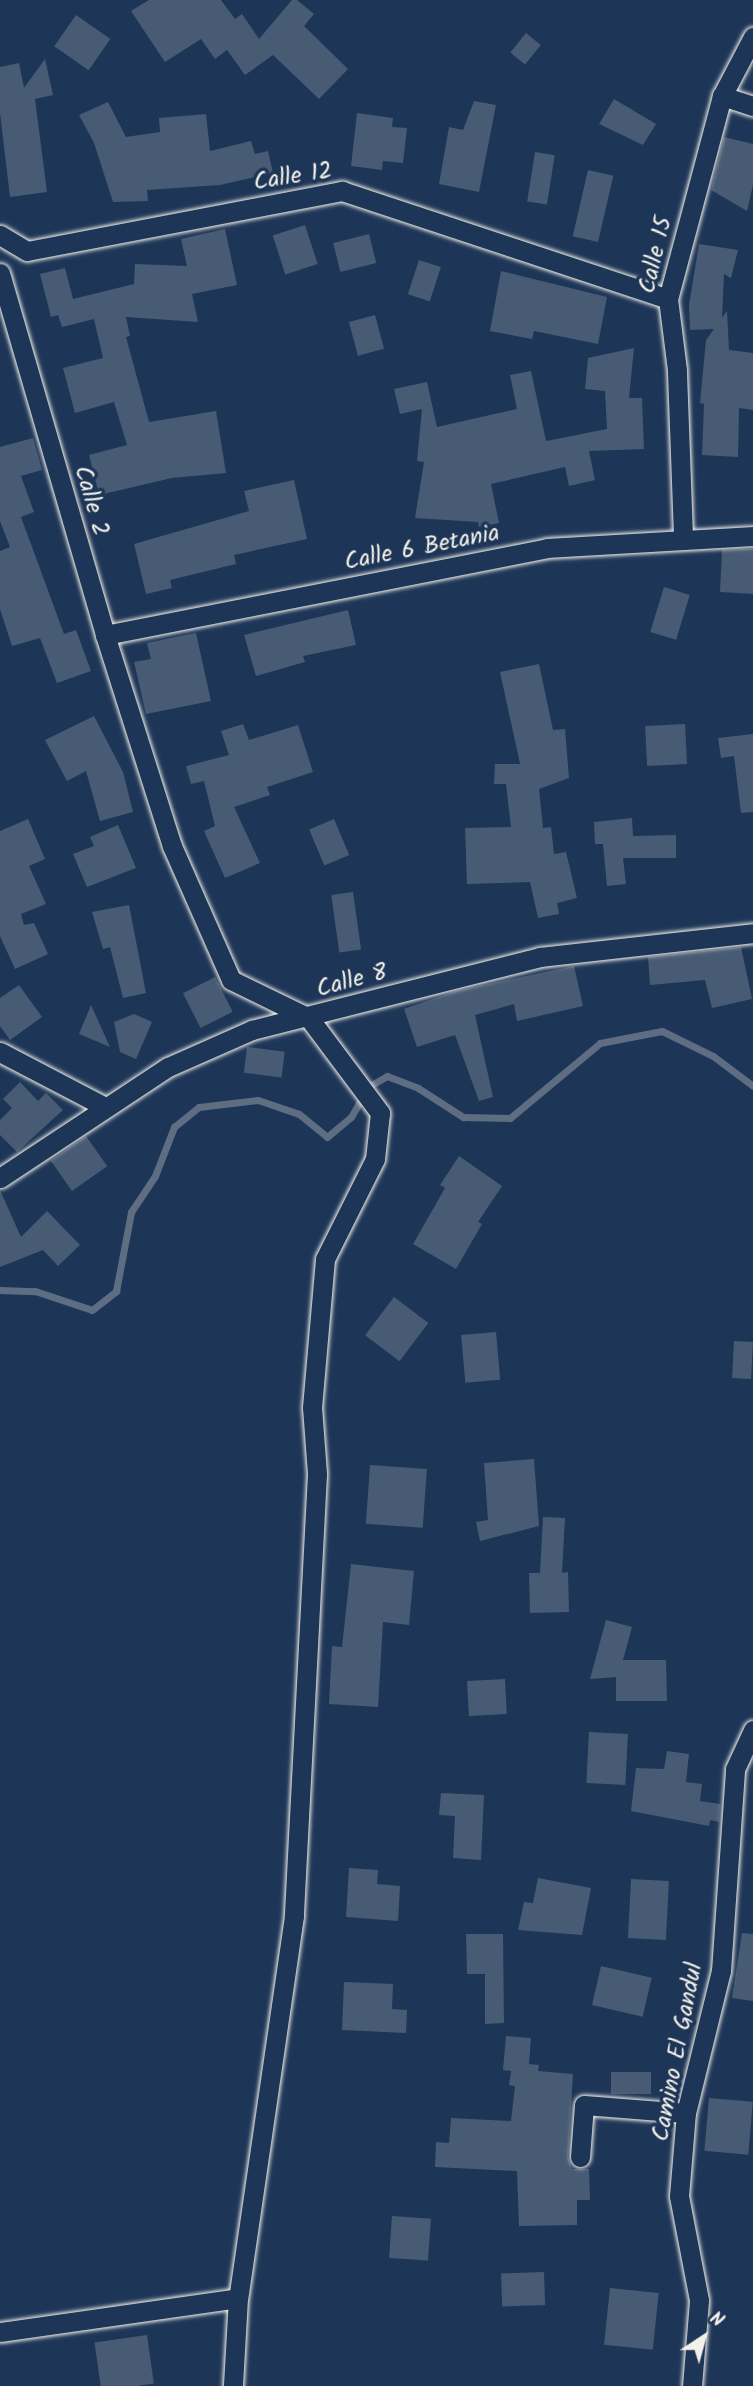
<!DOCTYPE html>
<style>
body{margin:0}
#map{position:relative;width:753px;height:2386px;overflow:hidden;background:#1d3557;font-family:Kalam,sans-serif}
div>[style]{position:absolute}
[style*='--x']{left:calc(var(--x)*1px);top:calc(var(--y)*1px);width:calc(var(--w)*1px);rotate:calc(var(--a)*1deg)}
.stream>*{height:7px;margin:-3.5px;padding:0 3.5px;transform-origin:3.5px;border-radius:3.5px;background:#5e6d82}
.building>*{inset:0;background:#485b74;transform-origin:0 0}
.roads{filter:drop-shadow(0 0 2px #f4f1e8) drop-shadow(0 0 2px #f4f1e8)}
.street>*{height:19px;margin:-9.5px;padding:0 9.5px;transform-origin:9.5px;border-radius:9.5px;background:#1d3557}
span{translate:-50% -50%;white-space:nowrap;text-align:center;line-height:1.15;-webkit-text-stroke:7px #1d3557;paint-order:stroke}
.street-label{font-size:24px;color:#f4f1e8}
.north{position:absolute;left:669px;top:2302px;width:70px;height:70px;-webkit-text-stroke:5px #1d3557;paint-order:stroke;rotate:36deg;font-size:19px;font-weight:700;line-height:28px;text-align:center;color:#f4f1e8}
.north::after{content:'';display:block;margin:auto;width:24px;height:32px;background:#f4f1e8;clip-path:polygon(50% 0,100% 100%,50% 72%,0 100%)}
</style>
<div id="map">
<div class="stream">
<div style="--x:0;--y:1290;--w:35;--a:2"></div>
<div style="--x:35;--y:1291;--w:60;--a:18.4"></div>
<div style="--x:92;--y:1310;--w:31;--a:-38"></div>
<div style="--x:116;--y:1291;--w:80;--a:-79.2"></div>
<div style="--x:131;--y:1212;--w:43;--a:-56.3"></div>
<div style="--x:155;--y:1176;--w:53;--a:-68.8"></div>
<div style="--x:174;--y:1127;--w:32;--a:-39"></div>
<div style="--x:199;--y:1107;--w:59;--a:-6.8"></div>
<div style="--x:258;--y:1100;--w:43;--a:18.9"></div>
<div style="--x:299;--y:1114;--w:36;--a:39"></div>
<div style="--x:327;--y:1137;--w:31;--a:-40"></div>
<div style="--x:351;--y:1117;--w:34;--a:-60"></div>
<div style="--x:368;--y:1087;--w:22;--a:-30"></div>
<div style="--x:387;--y:1076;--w:33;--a:21"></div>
<div style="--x:418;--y:1088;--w:54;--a:32.8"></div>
<div style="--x:463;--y:1117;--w:47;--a:1.2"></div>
<div style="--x:510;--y:1118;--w:117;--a:-39.8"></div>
<div style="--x:600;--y:1043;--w:63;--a:-11"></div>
<div style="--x:662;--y:1031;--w:57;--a:26.1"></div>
<div style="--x:713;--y:1056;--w:50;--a:36.9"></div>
</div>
<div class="building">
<div style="clip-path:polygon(149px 0,221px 0,235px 19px,242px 14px,259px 39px,292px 0,297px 0,314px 14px,304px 26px,348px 69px,319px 99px,273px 55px,245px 75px,227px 50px,215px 59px,201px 39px,165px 62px,131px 11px)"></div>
<div style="left:76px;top:15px;width:42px;height:38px;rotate:35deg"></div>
<div style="left:526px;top:33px;width:19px;height:25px;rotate:39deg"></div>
<div style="clip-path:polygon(45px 59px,53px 95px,35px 99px,47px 192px,10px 197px,0 113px,0 67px,19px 63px,24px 88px)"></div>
<div style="clip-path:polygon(614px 99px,656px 124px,643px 145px,599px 124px)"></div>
<div style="clip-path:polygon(474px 101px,496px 105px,479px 192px,439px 184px,449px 127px,463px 130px)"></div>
<div style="clip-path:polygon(108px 102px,126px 137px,160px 132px,159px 118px,206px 114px,210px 151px,251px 141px,255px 154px,268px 151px,273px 173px,220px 185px,147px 190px,148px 201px,113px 202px,94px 143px,79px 115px)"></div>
<div style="clip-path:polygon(357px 113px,393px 118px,392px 127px,407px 128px,403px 163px,383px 161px,382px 170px,351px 166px)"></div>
<div style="clip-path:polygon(724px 137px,753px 144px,753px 185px,747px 211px,711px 190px)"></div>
<div style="left:535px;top:152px;width:20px;height:50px;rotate:9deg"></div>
<div style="left:588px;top:170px;width:26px;height:68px;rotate:13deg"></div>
<div style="left:305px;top:225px;width:41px;height:34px;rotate:72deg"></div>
<div style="clip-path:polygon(225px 229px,237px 285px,192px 294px,198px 322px,126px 317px,130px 336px,126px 337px,149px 422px,216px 411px,226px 473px,172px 478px,99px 495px,89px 455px,127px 445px,114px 402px,75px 413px,63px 368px,103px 358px,94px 319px,62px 327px,58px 315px,51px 317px,40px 274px,65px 268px,73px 299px,134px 284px,135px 264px,187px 266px,181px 239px)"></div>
<div style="left:369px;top:234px;width:30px;height:37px;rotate:76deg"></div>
<div style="clip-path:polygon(699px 244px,738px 250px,731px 278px,724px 274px,722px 318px,727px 311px,729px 350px,753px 353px,753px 410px,739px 408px,738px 457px,702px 455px,704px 404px,700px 403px,706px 340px,714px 329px,690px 330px,689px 305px)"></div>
<div style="left:419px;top:260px;width:23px;height:36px;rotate:18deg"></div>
<div style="clip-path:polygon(501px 271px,607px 297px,598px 344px,534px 331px,532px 339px,490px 331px)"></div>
<div style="left:375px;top:315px;width:35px;height:27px;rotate:75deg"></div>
<div style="clip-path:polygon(634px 348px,629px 398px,642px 398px,644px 449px,589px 451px,595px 480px,569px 486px,565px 467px,491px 484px,499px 523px,479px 527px,478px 522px,415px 518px,424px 462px,417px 461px,422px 409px,400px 414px,394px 389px,427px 382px,437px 427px,517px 409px,510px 375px,531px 371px,546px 441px,607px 429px,605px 391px,585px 389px,588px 358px)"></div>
<div style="clip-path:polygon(33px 438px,42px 470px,21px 476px,34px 512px,21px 517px,64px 634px,76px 630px,91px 671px,57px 683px,40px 638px,12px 646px,0 609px,0 551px,10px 547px,0 521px,0 447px)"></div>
<div style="clip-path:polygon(294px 480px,307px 539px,234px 555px,236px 564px,170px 580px,172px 588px,146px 594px,134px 544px,249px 511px,244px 491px)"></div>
<div style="clip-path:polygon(745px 549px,753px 549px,753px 594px,720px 592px,722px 550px)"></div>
<div style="left:664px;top:587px;width:27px;height:47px;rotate:17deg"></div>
<div style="clip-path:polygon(348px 610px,356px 645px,303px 656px,305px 662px,256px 676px,244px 635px)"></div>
<div style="clip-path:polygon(196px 633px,211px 701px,146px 714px,134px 662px,151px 659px,147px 643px)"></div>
<div style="clip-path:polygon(539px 664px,553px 730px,565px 729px,569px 778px,539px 789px,543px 828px,551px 827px,554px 854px,566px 852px,577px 898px,557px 903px,559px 914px,538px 918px,530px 882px,467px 884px,465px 828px,511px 827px,506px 784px,494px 784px,495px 764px,520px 764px,500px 672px)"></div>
<div style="clip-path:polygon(94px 716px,123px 772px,133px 812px,100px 821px,86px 771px,67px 781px,45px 740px)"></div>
<div style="clip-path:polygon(243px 724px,249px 740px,298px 725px,313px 772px,267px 787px,270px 795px,234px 807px,260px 863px,225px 878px,204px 831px,215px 826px,204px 781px,191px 784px,186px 766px,229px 755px,221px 731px)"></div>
<div style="left:685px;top:724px;width:40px;height:40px;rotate:87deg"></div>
<div style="clip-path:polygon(753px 734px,753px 812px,741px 813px,734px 756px,721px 758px,718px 738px)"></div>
<div style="clip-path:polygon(632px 818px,633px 836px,676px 835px,676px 858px,623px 858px,626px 884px,607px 886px,603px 844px,595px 844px,594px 822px)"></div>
<div style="clip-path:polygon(28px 819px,45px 859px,29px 866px,46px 904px,21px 914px,24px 925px,34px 923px,48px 954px,15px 969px,0 936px,0 831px)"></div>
<div style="left:334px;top:819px;width:39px;height:27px;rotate:67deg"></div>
<div style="clip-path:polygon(118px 825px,136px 868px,87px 887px,73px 854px,94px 846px,90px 837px)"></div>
<div style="left:353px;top:892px;width:58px;height:22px;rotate:82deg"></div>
<div style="clip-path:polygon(129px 905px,146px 993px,123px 998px,110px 947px,103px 949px,92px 912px)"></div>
<div style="clip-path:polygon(741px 947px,752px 999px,712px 1008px,705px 980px,650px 985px,648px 957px)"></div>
<div style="clip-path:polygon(574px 966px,583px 1006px,517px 1021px,514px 1004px,475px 1015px,493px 1097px,479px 1101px,455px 1035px,417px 1047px,404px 1009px,456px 991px)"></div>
<div style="left:215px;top:977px;width:39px;height:36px;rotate:63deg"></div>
<div style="clip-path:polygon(19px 985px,42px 1017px,10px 1040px,0 1026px,0 998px)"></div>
<div style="clip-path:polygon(91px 1005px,110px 1047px,79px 1034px)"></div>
<div style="clip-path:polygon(134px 1014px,152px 1022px,136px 1059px,120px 1052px,114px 1022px)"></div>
<div style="left:247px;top:1047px;width:38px;height:26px;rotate:7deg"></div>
<div style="clip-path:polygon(20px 1082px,38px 1101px,46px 1093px,63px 1110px,17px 1152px,0 1135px,0 1120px,12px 1108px,3px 1099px)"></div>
<div style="left:86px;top:1136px;width:37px;height:43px;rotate:55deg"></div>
<div style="clip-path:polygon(459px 1156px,502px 1186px,478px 1222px,482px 1224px,456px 1269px,413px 1244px,445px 1188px,440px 1185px)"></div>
<div style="clip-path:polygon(0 1190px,21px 1237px,47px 1211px,80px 1245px,58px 1266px,43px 1250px,0 1267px)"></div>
<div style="left:394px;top:1297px;width:43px;height:48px;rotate:37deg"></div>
<div style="left:496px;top:1332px;width:48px;height:35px;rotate:85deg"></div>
<div style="left:734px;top:1341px;width:19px;height:37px;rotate:3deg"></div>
<div style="clip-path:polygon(534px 1459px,539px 1526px,480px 1541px,476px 1522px,488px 1520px,484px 1463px)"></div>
<div style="left:370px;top:1465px;width:57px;height:59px;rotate:4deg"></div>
<div style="clip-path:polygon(543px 1517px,565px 1518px,562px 1573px,568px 1572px,569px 1612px,530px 1613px,529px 1573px,540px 1573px)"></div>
<div style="clip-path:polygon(351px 1564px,414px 1571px,409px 1625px,383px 1622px,378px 1707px,329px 1704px,332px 1646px,342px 1647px)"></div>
<div style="clip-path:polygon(606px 1620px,632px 1627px,623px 1660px,666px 1660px,667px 1701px,616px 1701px,616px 1677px,590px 1679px)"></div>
<div style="left:505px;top:1679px;width:35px;height:38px;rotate:87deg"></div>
<div style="left:589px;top:1732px;width:39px;height:51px;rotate:3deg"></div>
<div style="clip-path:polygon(667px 1751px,689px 1754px,686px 1782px,702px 1784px,700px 1801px,720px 1804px,719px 1822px,710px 1820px,709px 1826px,631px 1811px,636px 1768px,664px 1769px)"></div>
<div style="clip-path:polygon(441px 1793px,484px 1795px,481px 1860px,453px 1858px,455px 1816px,439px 1815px)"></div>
<div style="clip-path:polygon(349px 1868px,378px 1870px,377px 1884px,400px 1886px,398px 1921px,346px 1917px)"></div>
<div style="clip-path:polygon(538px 1878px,591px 1888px,582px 1935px,518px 1930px,524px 1902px,533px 1903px)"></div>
<div style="left:631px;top:1879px;width:38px;height:59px;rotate:3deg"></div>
<div style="clip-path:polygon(742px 1933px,753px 1934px,753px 2001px,732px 1998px)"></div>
<div style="clip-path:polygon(466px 1934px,503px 1934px,504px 2023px,485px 2024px,485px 1974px,467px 1974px)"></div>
<div style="left:601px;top:1966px;width:52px;height:40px;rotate:13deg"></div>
<div style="clip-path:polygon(344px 1982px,393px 1984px,392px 2009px,407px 2010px,406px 2033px,342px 2030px)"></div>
<div style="clip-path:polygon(506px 2036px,531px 2038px,529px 2064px,539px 2065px,538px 2071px,573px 2074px,568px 2157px,572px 2169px,589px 2169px,590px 2200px,577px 2200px,577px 2225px,519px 2226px,517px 2171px,435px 2167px,436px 2142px,449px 2143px,451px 2118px,511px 2121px,515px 2086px,509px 2085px,511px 2071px,503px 2070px)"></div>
<div style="left:611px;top:2072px;width:40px;height:22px"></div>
<div style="left:709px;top:2098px;width:44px;height:53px;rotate:5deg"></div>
<div style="left:392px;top:2216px;width:39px;height:42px;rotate:4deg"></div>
<div style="left:544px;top:2272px;width:33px;height:43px;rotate:88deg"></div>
<div style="left:610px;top:2288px;width:49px;height:57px;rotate:6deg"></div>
<div style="left:147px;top:2335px;width:49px;height:53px;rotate:82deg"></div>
</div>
<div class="roads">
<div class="street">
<div style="--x:722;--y:96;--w:33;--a:18"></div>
<div style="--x:0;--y:235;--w:31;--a:31"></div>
<div style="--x:27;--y:251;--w:321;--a:-10.8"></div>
<div style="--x:342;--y:191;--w:343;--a:18.3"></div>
<div style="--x:0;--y:273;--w:377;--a:73.8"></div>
<div style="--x:105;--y:635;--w:221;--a:72.4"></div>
<div style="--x:172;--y:846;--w:146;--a:66.2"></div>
<div style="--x:231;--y:980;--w:87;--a:26"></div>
<div style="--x:309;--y:1018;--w:119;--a:53.2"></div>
<div style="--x:380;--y:1113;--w:46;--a:96.2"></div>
<div style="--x:375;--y:1159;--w:112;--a:116.6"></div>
<div style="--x:325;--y:1259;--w:149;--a:95"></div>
<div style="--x:312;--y:1407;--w:67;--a:85.7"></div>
<div style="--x:317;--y:1474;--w:443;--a:93"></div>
<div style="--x:294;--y:1916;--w:386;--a:98.3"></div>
<div style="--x:238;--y:2298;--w:88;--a:93.3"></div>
<div style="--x:683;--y:536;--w:166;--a:-92.1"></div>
<div style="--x:677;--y:370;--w:72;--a:-97.2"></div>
<div style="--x:668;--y:299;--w:210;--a:-75.1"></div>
<div style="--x:722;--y:96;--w:67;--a:-62.3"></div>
<div style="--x:105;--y:635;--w:450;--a:-11.1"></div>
<div style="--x:547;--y:548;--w:206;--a:-3.3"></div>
<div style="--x:0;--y:1052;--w:119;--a:27.6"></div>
<div style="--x:0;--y:1178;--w:201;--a:-33.5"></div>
<div style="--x:168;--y:1067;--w:92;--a:-23.8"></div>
<div style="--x:252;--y:1030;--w:297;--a:-14.2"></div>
<div style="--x:540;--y:957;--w:214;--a:-6.4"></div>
<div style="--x:580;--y:2157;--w:52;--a:-85.6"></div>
<div style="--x:584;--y:2105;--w:102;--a:4.5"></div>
<div style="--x:0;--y:2332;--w:240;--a:-8.1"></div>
<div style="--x:692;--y:2386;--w:86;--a:-85.3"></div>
<div style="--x:699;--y:2300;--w:106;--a:-100.9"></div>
<div style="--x:679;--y:2196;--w:83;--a:-85.2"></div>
<div style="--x:686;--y:2113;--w:146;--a:-76.2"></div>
<div style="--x:721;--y:1971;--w:202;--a:-86"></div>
<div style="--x:735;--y:1769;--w:43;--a:-65.2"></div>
</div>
</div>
<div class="street-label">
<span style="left:293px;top:177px;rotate:-9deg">Calle 12</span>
<span style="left:656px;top:255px;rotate:-77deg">Calle 15</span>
<span style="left:91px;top:501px;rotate:74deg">Calle 2</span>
<span style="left:422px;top:548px;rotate:-11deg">Calle 6 Betania</span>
<span style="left:352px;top:981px;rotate:-15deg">Calle 8</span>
<span style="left:678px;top:2052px;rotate:-79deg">Camino El Gandul</span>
</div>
<div class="north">N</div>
</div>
